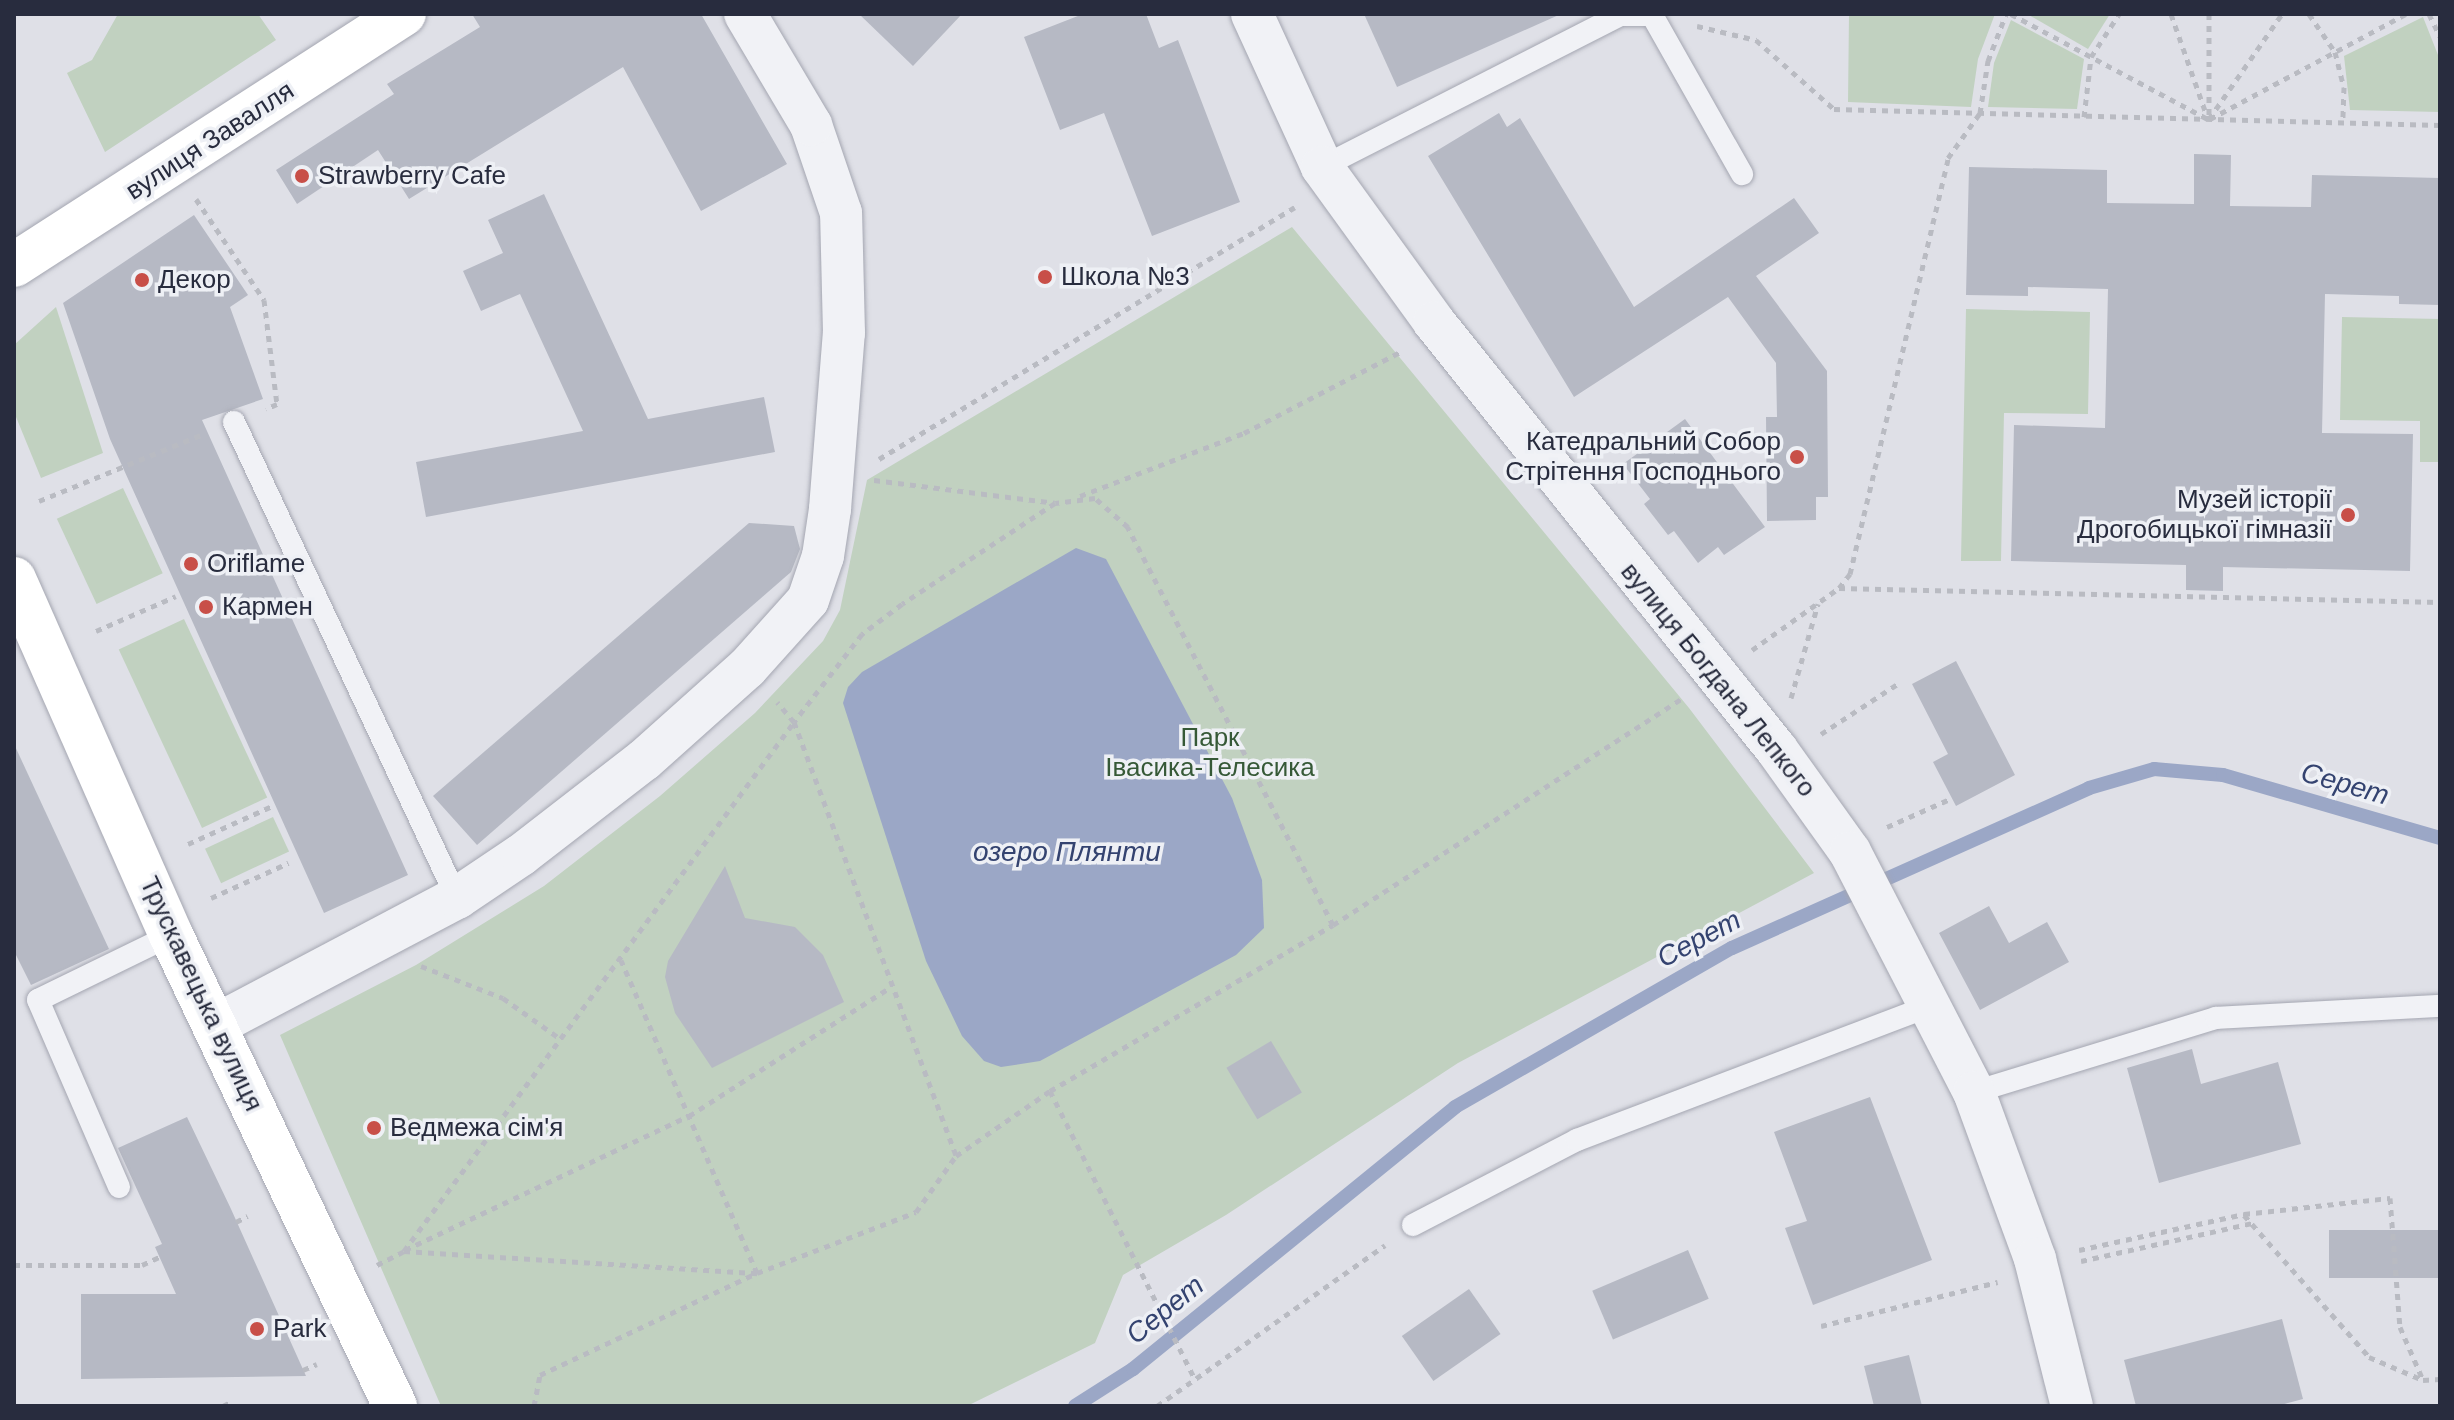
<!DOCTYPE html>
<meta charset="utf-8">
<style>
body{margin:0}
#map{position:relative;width:2454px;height:1420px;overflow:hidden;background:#dfe0e7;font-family:Helvetica,sans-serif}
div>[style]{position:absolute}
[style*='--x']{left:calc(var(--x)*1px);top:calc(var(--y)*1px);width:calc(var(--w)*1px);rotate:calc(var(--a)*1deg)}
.green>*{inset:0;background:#c1d1c0;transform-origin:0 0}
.water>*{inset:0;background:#9ba7c6}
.stream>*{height:14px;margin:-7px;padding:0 7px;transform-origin:7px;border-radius:7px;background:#9ba7c6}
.building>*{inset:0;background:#b6b9c4;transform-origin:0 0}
.path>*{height:5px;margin-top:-2.5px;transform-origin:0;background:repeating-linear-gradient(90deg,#b9bbc2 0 6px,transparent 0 12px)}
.roads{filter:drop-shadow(0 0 2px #a4a6b1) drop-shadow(0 0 2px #a4a6b1)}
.lane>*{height:22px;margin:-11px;padding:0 11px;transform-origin:11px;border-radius:11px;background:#f1f2f6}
.street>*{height:42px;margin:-21px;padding:0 21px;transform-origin:21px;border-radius:21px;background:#f1f2f6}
.secondary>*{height:44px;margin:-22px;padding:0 22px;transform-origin:22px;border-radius:22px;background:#fff}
.dots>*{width:22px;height:22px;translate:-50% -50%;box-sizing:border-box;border:4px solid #eef0f5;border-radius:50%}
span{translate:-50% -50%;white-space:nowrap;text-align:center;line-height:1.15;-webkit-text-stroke:7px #eef0f5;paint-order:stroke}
.street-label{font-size:26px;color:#282c3e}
.poi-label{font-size:26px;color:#282c3e}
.left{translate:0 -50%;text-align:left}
.right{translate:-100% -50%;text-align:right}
.park-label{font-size:26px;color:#365937}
.water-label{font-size:28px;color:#344370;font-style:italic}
.frame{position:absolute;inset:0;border:16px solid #282c3e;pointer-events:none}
</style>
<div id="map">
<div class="green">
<div style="clip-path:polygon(118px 14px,258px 14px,276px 40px,105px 152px,67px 73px,92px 60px)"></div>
<div style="clip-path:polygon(1849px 14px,1995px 14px,1978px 59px,1971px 107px,1848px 102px)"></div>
<div style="clip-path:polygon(2027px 14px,2110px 14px,2088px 49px)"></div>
<div style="clip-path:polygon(2423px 17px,2440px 60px,2440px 112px,2350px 110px,2344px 56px)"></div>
<div style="clip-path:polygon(2011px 20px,2084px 59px,2077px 109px,1988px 107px,1994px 63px)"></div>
<div style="clip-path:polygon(1292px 227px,1689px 708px,1814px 873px,1458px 1063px,1226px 1215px,1123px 1275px,1095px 1343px,967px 1406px,441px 1406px,280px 1035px,416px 965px,544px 886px,660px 796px,755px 713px,823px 641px,840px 610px,867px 480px)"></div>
<div style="clip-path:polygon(56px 307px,103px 453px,41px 478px,14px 412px,14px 345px)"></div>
<div style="clip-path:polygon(1966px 309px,2090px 312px,2088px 414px,2004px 413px,2001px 561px,1961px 561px)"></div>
<div style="clip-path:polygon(2342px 317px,2440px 319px,2440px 462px,2420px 462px,2420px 421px,2340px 420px)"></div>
<div style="left:123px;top:488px;width:94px;height:73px;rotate:65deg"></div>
<div style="left:184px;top:619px;width:197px;height:72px;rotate:65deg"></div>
<div style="left:273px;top:817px;width:38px;height:75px;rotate:65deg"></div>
</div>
<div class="water">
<div style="clip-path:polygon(1076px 548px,1106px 559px,1232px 798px,1262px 880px,1264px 928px,1236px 955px,1040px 1061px,1001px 1067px,984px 1061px,962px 1036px,926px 961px,843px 703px,848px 687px,862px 672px)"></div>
</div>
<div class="stream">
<div style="--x:1075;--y:1406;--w:69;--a:-32.5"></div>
<div style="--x:1133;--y:1369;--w:415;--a:-39.1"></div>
<div style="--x:1455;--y:1107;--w:319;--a:-29.9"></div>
<div style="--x:1732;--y:948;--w:391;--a:-24.1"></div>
<div style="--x:2089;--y:788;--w:68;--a:-16.3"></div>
<div style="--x:2154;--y:769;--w:69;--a:5"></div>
<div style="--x:2223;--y:775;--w:226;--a:16.2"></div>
</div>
<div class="building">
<div style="clip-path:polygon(472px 14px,701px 14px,787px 164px,701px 211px,623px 67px,409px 199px,378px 150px,297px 204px,276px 170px,394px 94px,387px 84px,480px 27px)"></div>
<div style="clip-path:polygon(859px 14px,962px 14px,913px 66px)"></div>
<div style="clip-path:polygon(1083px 14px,1146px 14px,1159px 48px,1178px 40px,1240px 202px,1152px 236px,1104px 113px,1060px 130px,1024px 37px)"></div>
<div style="clip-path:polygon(1364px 14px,1561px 14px,1397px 87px)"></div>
<div style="clip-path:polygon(1499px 113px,1507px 127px,1520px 118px,1634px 307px,1794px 198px,1819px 233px,1756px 276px,1827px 371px,1828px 497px,1816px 497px,1816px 520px,1767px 521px,1766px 417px,1777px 417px,1776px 363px,1728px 297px,1574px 397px,1428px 156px)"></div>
<div style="clip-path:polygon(2194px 154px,2231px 155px,2230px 206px,2311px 207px,2312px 175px,2440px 178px,2440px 305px,2399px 304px,2399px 296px,2325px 294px,2322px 433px,2413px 434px,2410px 571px,2223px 567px,2223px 591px,2186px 590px,2186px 565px,2011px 561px,2014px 425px,2105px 428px,2108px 289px,2028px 287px,2028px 296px,1966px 295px,1969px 167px,2107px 170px,2107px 203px,2194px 204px)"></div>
<div style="clip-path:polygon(544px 194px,648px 419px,764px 397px,775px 452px,426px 517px,416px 462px,583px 431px,520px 294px,481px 311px,463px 271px,503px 253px,488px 220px)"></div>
<div style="clip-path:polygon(194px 215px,248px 295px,230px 307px,263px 399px,202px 420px,408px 875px,324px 913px,110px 439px,63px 303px)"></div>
<div style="clip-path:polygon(1685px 419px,1765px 527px,1724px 555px,1718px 547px,1698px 563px,1674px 531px,1668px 535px,1644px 504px,1650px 499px,1623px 464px)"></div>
<div style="clip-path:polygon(749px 523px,794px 526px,800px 549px,791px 572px,477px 845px,433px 796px)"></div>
<div style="clip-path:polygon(1956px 661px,2015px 775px,1956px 806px,1933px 762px,1948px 754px,1912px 684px)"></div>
<div style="clip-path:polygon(14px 744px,109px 949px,31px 985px,14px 951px)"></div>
<div style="clip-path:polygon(725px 866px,745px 918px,795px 927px,823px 955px,844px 1002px,712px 1068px,675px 1013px,665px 977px,668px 961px)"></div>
<div style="clip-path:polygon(1989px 906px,2009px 943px,2047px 922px,2069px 962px,1980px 1010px,1939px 933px)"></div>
<div style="left:1271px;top:1041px;width:60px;height:52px;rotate:59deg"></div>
<div style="clip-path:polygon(2192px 1049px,2201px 1084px,2278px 1062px,2301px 1144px,2159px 1183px,2127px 1068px)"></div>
<div style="clip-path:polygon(1870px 1097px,1932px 1260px,1813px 1305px,1785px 1228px,1807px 1221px,1774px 1132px)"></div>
<div style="clip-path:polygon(187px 1117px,231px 1209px,306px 1376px,81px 1379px,81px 1294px,176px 1294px,155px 1247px,162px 1244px,118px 1148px)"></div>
<div style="left:2440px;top:1230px;width:48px;height:111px;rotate:90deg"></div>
<div style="left:1688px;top:1250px;width:53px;height:104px;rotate:67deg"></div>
<div style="left:1469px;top:1289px;width:55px;height:82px;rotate:55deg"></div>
<div style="clip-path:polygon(2282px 1319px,2303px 1399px,2277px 1406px,2136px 1406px,2124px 1360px)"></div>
<div style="clip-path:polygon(1909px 1355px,1922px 1406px,1874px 1406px,1864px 1366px)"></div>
</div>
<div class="path">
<div style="--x:2011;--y:14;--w:223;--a:28.1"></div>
<div style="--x:2171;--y:14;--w:111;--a:70.6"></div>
<div style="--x:2309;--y:14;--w:46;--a:55.6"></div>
<div style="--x:2335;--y:52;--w:36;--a:76"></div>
<div style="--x:2344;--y:87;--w:36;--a:92"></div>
<div style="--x:2429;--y:14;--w:25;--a:64"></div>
<div style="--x:1697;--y:26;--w:61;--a:13.3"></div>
<div style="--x:1756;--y:40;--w:104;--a:41.5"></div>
<div style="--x:1834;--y:109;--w:606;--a:1.51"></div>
<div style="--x:2209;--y:115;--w:101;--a:-90"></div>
<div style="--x:2084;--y:117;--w:60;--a:-83.3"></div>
<div style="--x:2091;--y:57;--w:51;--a:-56.9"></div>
<div style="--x:2209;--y:119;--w:128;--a:-55.2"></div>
<div style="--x:2210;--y:119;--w:222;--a:-28.2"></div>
<div style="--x:196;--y:199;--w:122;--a:56"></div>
<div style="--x:264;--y:300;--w:105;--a:82.9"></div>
<div style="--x:277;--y:404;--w:12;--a:156"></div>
<div style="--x:879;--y:459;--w:486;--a:-31.2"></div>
<div style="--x:874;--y:480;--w:182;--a:7.2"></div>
<div style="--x:1080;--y:496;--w:176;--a:-21"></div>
<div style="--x:1244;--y:433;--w:178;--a:-27.4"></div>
<div style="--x:39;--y:501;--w:175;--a:-22.2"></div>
<div style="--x:1839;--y:588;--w:601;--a:1.33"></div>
<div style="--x:96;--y:631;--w:87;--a:-23.6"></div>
<div style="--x:1752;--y:650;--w:107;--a:-35.5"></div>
<div style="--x:1839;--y:588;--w:18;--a:-52"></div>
<div style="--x:1850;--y:574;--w:427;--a:-76.7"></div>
<div style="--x:1948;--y:158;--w:55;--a:-54.6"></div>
<div style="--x:1980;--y:113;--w:53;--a:-81.3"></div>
<div style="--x:1988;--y:61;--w:50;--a:-69"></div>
<div style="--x:1791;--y:698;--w:98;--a:-74"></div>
<div style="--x:1821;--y:734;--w:93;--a:-33.2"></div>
<div style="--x:1887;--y:827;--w:71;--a:-24"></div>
<div style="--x:188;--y:844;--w:92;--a:-24.3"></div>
<div style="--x:211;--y:898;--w:85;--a:-24.4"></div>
<div style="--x:1333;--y:925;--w:415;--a:-33"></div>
<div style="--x:421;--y:966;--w:88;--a:21.3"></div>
<div style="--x:503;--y:998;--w:69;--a:35.5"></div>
<div style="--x:1050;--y:1091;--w:322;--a:63.3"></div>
<div style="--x:2244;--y:1215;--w:189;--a:48.6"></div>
<div style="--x:2369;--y:1357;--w:59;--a:23.1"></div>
<div style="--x:2423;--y:1380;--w:17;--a:-3"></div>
<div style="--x:236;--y:1222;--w:13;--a:-27"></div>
<div style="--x:405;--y:1250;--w:314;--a:-25.3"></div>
<div style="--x:689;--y:1116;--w:237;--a:-32.6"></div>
<div style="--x:2079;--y:1250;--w:169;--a:-12.3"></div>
<div style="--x:2244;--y:1214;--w:147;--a:-6.3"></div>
<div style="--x:2390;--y:1198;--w:129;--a:85.6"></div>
<div style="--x:2400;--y:1327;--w:58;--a:66.5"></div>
<div style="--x:404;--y:1251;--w:354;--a:3.6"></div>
<div style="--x:757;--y:1273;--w:170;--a:-21"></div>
<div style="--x:916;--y:1212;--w:69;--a:-54.5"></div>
<div style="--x:956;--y:1156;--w:114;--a:-34.7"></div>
<div style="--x:1050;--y:1091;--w:328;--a:-30.4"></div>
<div style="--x:1333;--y:925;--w:448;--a:-117.3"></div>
<div style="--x:1128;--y:527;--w:44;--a:-138.7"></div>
<div style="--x:1095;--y:498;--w:40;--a:172.9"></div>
<div style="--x:1055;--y:503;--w:183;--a:146.6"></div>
<div style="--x:902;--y:604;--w:50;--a:143.1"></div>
<div style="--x:862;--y:634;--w:111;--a:127.7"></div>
<div style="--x:794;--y:722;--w:463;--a:69.5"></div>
<div style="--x:2081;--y:1261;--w:175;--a:-12.5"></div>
<div style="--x:14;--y:1265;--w:128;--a:0"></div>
<div style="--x:142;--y:1265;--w:19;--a:-25"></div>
<div style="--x:377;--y:1265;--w:30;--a:-27"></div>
<div style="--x:404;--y:1251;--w:657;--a:-53.6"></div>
<div style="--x:794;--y:722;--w:26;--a:-130"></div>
<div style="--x:1821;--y:1326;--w:182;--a:-14"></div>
<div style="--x:303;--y:1370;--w:15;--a:-23"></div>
<div style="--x:223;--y:1406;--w:7;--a:-27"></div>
<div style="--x:534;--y:1406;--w:32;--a:-79"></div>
<div style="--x:540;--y:1375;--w:240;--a:-25.2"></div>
<div style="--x:757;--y:1273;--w:341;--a:-113.5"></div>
<div style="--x:1157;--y:1406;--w:279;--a:-35.2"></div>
</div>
<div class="roads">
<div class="lane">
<div style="--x:1322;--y:167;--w:335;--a:-27"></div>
<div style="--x:1620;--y:15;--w:32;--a:0"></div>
<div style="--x:1652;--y:15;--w:183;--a:60.5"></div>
<div style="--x:234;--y:422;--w:526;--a:64.9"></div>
<div style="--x:1974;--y:1092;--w:253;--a:-17"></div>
<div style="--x:2216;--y:1018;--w:224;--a:-3.1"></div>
<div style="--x:119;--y:1187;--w:204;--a:-113.4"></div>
<div style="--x:38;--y:1000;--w:148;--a:-26"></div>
<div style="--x:1413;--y:1225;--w:185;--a:-27.4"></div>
<div style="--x:1577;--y:1140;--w:381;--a:-20.8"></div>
</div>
<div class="street">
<div style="--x:1252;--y:14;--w:168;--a:65.4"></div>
<div style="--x:1322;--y:167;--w:191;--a:54.1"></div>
<div style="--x:1434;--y:322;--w:548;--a:51.29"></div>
<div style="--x:1777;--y:750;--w:125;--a:54.4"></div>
<div style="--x:1850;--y:852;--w:270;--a:62.7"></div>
<div style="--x:1974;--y:1092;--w:178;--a:69.9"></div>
<div style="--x:2035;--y:1259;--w:152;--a:75.9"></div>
<div style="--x:214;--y:1026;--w:275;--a:-27.8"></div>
<div style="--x:457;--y:898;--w:77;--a:-33.9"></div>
<div style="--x:521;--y:855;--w:155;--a:-37.7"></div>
<div style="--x:644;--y:760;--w:138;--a:-41.8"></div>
<div style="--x:747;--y:668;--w:91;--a:-48.1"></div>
<div style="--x:808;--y:600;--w:46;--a:-71.2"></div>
<div style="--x:823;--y:556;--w:48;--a:-81.5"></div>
<div style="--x:830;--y:509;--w:177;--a:-85.5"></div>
<div style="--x:844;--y:333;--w:120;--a:-91.4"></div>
<div style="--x:841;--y:213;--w:93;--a:-108.8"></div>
<div style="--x:811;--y:125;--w:129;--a:-120.7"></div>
</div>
<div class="secondary">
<div style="--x:14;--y:265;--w:464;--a:-32.8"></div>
<div style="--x:14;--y:579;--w:389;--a:66.2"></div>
<div style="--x:171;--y:935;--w:522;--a:64.56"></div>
</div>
</div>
<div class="dots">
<div style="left:302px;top:176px;background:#c84f48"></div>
<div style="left:1045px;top:277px;background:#c84f48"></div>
<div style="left:142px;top:280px;background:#c84f48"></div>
<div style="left:1797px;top:457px;background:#c84f48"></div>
<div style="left:2348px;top:515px;background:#c84f48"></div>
<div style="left:191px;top:564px;background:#c84f48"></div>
<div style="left:206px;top:607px;background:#c84f48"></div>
<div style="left:374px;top:1128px;background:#c84f48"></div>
<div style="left:257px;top:1329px;background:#c84f48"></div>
</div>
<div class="street-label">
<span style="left:210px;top:141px;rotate:-33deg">вулиця Завалля</span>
<span style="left:1718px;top:680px;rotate:51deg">вулиця Богдана Лепкого</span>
<span style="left:201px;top:994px;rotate:65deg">Трускавецька вулиця</span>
</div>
<div class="poi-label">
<span class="left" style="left:318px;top:176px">Strawberry Cafe</span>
<span class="left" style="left:1061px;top:277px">Школа №3</span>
<span class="left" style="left:158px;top:280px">Декор</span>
<span class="right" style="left:1781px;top:457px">Катедральний Собор<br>Стрітення Господнього</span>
<span class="right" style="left:2332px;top:515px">Музей історії<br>Дрогобицької гімназії</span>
<span class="left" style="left:207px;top:564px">Oriflame</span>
<span class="left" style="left:222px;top:607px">Кармен</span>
<span class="left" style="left:390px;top:1128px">Ведмежа сім'я</span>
<span class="left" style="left:273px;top:1329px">Park</span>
</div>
<div class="park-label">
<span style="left:1210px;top:753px">Парк<br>Івасика-Телесика</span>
</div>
<div class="water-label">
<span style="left:2345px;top:784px;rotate:16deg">Серет</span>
<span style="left:1067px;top:852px">озеро Плянти</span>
<span style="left:1699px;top:939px;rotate:-28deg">Серет</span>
<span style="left:1165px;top:1310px;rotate:-39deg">Серет</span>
</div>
<div class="frame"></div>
</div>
